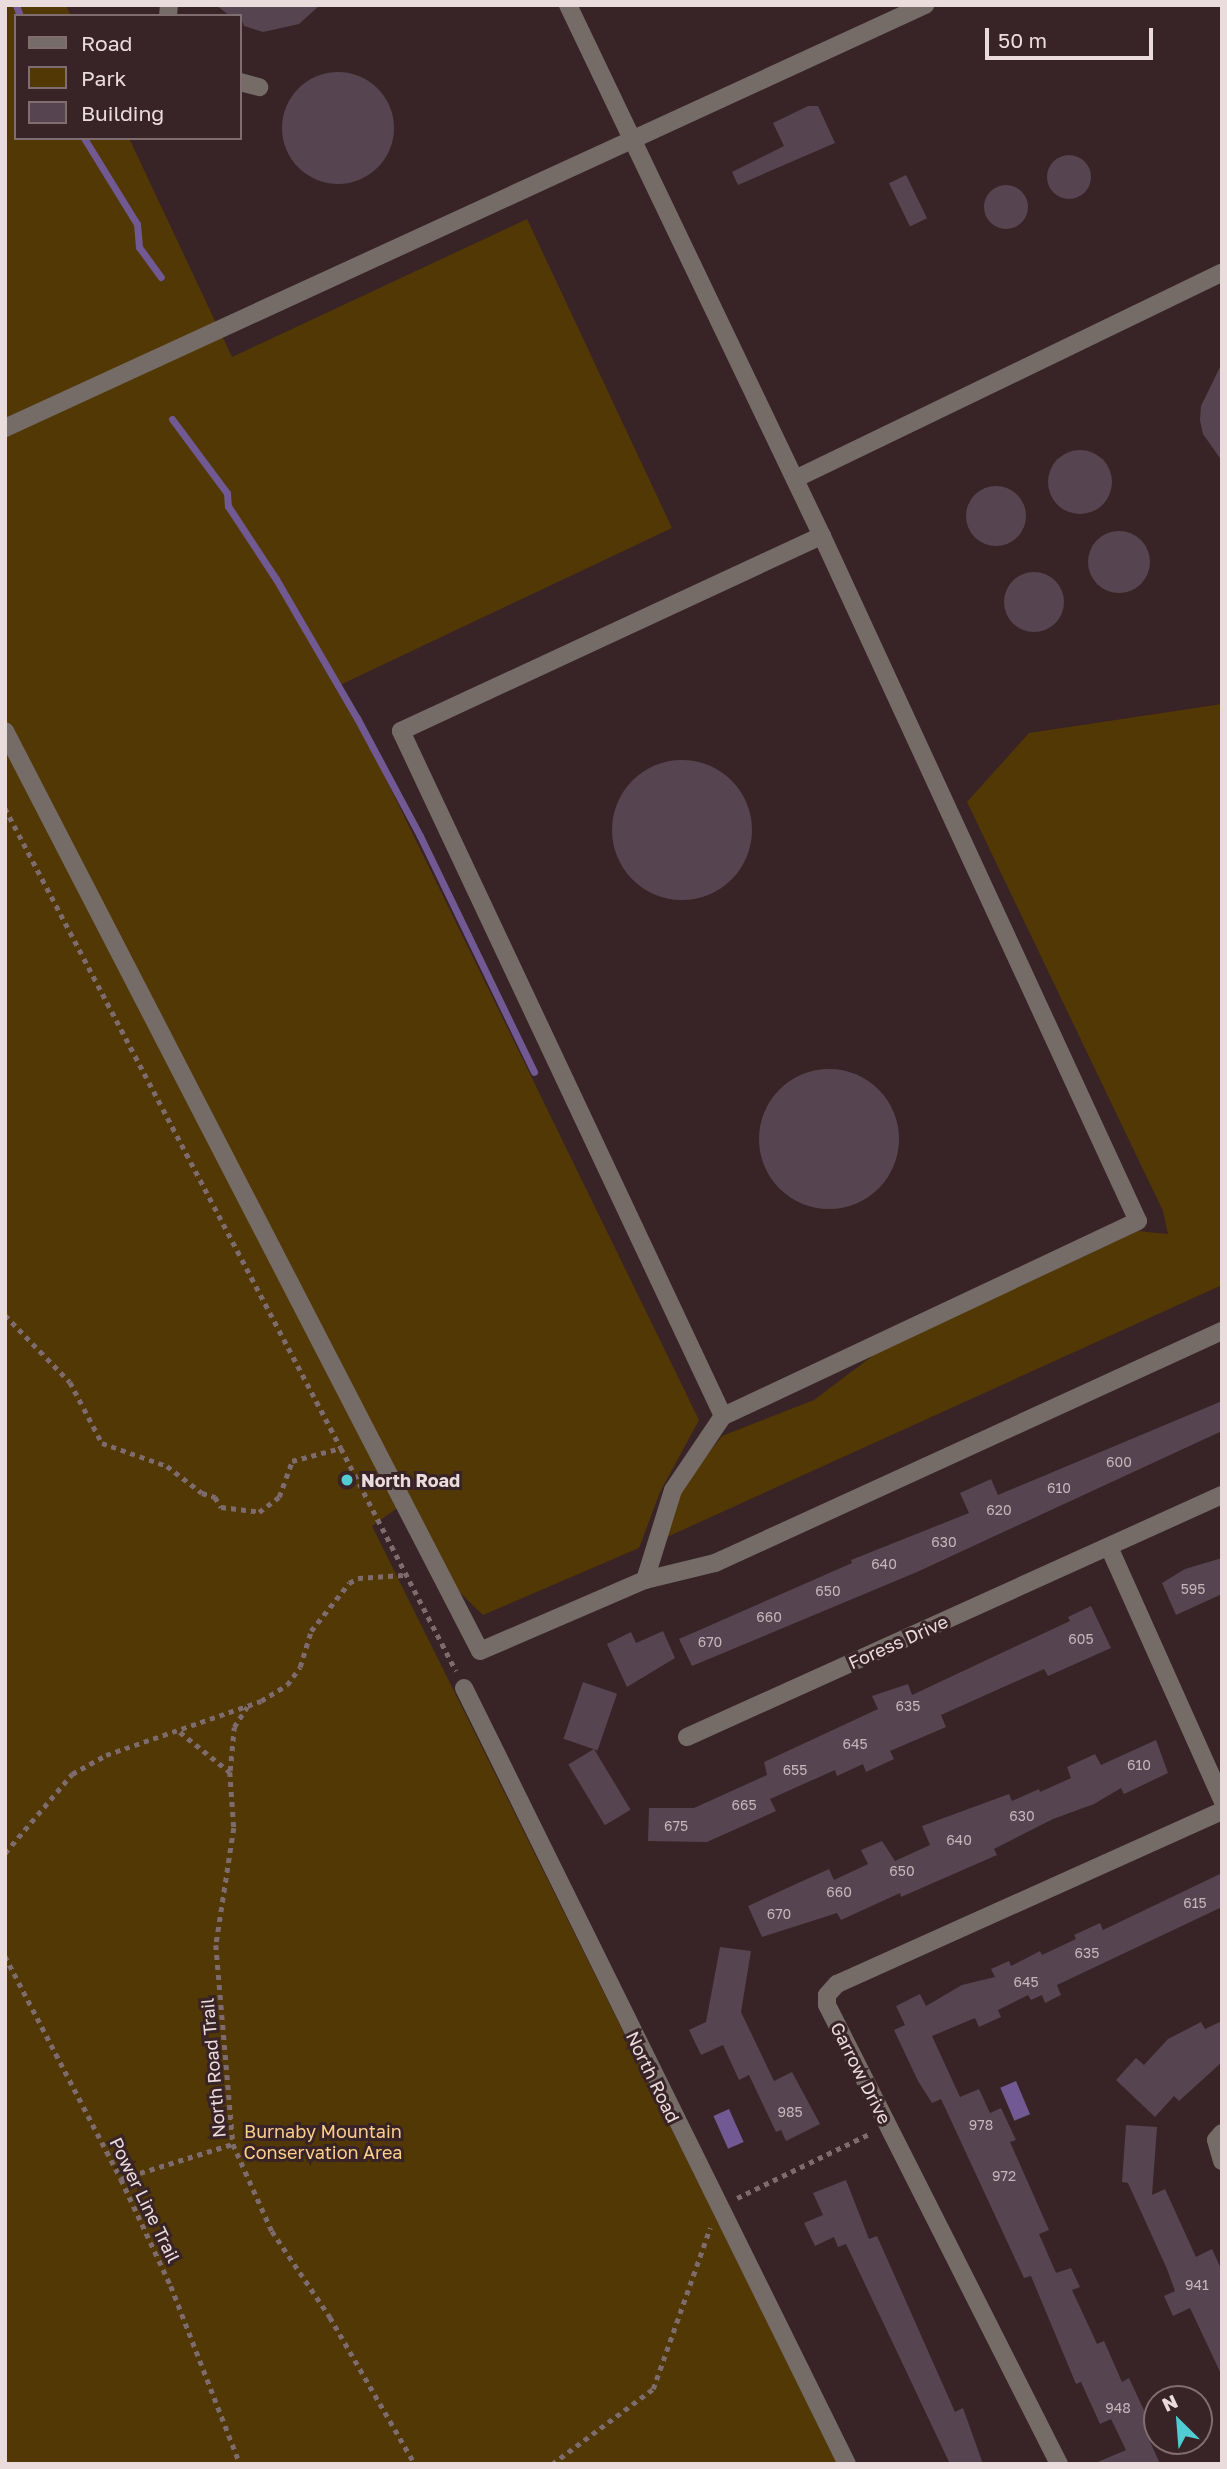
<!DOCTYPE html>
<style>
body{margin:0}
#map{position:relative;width:1227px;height:2469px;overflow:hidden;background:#382326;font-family:"Golos Text",sans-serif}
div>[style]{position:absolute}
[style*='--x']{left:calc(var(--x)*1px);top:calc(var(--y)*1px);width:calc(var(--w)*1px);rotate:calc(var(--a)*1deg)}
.green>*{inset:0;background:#523804}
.water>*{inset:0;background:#715a94;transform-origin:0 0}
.stream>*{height:7px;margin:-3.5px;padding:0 3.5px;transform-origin:3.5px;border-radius:3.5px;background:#715a94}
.building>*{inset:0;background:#564451;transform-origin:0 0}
.round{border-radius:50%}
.path>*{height:4.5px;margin-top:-2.25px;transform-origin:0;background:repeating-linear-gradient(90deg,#7d6b6d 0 5px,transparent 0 10px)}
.minor>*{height:18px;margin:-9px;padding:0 9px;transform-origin:9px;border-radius:9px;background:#756b67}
.dots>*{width:19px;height:19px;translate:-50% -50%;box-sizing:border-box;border:4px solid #382326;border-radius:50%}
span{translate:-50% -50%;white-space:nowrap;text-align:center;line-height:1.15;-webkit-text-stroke:6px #382326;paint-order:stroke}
.number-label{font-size:14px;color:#c5b6ba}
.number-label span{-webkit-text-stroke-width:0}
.poi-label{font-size:18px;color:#eadcdd;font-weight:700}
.left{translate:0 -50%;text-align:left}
.street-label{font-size:18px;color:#eadcdd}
.park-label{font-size:18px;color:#fbcf8b}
.frame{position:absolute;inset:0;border:7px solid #eadcdd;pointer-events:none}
.legend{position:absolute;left:14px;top:14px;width:228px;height:126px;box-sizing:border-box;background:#382326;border:2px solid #7f6d6f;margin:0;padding:9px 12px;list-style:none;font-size:21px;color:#eadcdd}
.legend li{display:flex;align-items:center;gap:14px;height:35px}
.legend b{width:35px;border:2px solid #7f6d6f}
.north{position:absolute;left:1143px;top:2385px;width:70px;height:70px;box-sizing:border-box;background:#382326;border:2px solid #7f6d6f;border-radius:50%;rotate:335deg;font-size:19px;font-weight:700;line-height:28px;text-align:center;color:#eadcdd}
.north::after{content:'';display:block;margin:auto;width:24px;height:32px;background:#51ccd2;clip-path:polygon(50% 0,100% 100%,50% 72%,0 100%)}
.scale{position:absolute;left:985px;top:28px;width:168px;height:32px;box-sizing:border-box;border:4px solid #eadcdd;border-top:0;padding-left:9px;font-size:21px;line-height:24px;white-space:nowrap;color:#eadcdd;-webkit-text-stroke:5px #382326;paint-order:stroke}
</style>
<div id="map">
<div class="green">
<div style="clip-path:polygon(5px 5px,66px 5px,71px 16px,16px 16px,16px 138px,129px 138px,232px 357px,527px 219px,672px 528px,340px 685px,699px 1420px,660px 1492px,639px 1548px,483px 1615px,451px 1584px,410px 1499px,372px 1526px,838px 2464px,5px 2464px)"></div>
<div style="clip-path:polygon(1222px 704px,1222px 1285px,667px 1537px,681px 1488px,722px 1436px,814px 1400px,875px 1354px,1138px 1231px,1168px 1234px,1163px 1211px,967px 802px,1029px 733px)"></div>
</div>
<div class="water">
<div style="left:1016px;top:2081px;width:36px;height:17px;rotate:67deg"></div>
<div style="left:729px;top:2109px;width:36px;height:17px;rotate:66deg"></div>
</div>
<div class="stream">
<div style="--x:16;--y:5;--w:12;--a:70"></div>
<div style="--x:84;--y:138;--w:101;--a:58.4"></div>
<div style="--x:137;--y:224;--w:23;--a:85"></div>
<div style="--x:139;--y:247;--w:37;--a:54"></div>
<div style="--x:172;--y:419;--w:92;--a:53.4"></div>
<div style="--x:227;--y:493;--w:13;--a:86"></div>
<div style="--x:228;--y:506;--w:87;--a:56.7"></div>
<div style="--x:276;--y:579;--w:161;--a:59.8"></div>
<div style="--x:357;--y:718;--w:134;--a:61.9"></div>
<div style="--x:420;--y:836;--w:262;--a:64.2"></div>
</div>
<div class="building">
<div style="clip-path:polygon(216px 5px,320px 5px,299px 24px,263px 32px,244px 26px,240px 16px,230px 16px)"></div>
<div class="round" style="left:282px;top:72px;width:112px;height:112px"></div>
<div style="clip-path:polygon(808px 106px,818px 106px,835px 143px,738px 185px,732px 172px,784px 146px,773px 123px)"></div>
<div class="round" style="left:1047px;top:155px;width:44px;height:44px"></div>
<div style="left:906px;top:175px;width:48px;height:19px;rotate:64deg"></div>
<div class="round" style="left:984px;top:185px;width:44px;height:44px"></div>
<div style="clip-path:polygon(1222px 363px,1222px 461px,1203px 434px,1200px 420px,1201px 406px)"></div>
<div class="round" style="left:1048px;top:450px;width:64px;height:64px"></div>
<div class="round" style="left:966px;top:486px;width:60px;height:60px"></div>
<div class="round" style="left:1088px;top:531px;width:62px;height:62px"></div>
<div class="round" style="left:1004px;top:572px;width:60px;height:60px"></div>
<div class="round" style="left:612px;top:760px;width:140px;height:140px"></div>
<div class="round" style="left:759px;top:1069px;width:140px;height:140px"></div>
<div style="clip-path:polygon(1222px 1401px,1222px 1431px,917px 1572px,692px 1666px,679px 1639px,852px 1563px,851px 1560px,969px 1513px,960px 1493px,991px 1479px,998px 1495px)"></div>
<div style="clip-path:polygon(1222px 1558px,1222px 1594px,1176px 1615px,1162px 1583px,1185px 1569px)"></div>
<div style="clip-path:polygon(1091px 1606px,1111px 1648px,1048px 1676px,1044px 1669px,941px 1715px,946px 1727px,890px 1751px,894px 1759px,866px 1772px,863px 1764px,837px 1776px,835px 1770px,770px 1799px,776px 1811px,707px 1842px,648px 1841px,649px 1808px,694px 1808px,767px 1775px,764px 1762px,878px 1709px,872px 1696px,908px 1684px,912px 1695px,1070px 1621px,1068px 1617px)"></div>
<div style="clip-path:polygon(663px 1631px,675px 1658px,627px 1687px,607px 1644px,631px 1632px,636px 1643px)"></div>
<div style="left:583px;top:1682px;width:36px;height:60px;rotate:19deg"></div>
<div style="clip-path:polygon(1156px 1740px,1168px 1773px,1124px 1794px,1121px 1788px,1094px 1804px,1053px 1819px,994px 1849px,997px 1855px,901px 1897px,900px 1893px,841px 1920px,837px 1913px,762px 1937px,748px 1906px,829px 1869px,834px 1880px,868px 1864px,861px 1850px,882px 1841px,895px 1861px,930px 1845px,922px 1826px,1009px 1794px,1012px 1801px,1039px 1789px,1040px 1792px,1071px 1778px,1067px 1767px,1095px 1754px,1101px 1765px)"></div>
<div style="left:594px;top:1749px;width:71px;height:30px;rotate:59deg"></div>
<div style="clip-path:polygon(1222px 1873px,1222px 1907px,1057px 1985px,1061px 1995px,1045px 2003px,1042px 1995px,1031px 2000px,1028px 1995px,998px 2010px,1001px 2017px,979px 2027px,975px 2018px,932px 2036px,960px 2097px,979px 2089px,990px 2113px,1001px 2108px,1016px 2140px,1010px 2142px,1049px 2230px,1039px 2234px,1056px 2273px,1071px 2268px,1080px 2287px,1072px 2290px,1097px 2344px,1104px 2341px,1122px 2382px,1129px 2378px,1155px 2434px,1148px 2437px,1160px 2464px,1093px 2464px,1126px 2450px,1111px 2419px,1100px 2424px,1081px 2382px,1076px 2384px,1031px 2276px,1024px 2278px,941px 2099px,932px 2103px,918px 2081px,894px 2030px,905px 2025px,896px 2006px,920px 1994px,926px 2006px,962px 1985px,995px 1977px,991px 1969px,1009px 1961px,1011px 1966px,1040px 1951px,1042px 1955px,1076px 1939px,1074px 1935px,1100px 1923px,1103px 1930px)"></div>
<div style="clip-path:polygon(720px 1947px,751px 1951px,741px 2012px,774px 2081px,792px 2072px,820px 2124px,786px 2141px,781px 2130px,776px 2132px,749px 2075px,739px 2080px,723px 2045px,701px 2055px,689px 2030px,706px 2022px)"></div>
<div style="clip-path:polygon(1222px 2021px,1222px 2062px,1179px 2101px,1174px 2096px,1155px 2117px,1116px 2080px,1136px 2058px,1144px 2065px,1168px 2039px,1201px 2022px,1205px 2029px)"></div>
<div style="clip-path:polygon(1126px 2125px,1157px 2127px,1152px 2195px,1165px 2189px,1196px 2257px,1212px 2249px,1222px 2271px,1222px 2376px,1190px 2308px,1173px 2316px,1164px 2296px,1175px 2291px,1167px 2269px,1128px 2183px,1122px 2182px)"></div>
<div style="clip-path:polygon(846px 2180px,869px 2239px,877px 2236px,955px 2412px,963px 2408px,983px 2464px,950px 2464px,846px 2244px,838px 2247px,834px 2237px,815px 2246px,804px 2223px,823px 2215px,813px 2193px)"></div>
</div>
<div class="path">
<div style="--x:5;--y:808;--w:723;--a:62.3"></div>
<div style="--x:5;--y:1315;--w:93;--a:45.9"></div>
<div style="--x:70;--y:1382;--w:69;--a:62.3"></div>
<div style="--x:102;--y:1443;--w:69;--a:19.5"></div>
<div style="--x:167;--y:1466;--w:44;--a:37.6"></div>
<div style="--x:202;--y:1493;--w:14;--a:17"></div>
<div style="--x:215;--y:1497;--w:12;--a:59"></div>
<div style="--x:221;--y:1507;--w:38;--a:7"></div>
<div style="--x:259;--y:1512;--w:25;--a:-37"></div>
<div style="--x:279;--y:1497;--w:38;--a:-70"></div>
<div style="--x:292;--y:1461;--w:51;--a:-14.9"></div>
<div style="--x:341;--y:1448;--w:251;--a:62.7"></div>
<div style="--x:180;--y:1732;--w:64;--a:38.7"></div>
<div style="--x:230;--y:1772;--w:56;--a:85.9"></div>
<div style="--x:234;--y:1828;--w:118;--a:98.7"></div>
<div style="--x:216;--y:1945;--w:200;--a:85.1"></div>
<div style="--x:233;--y:2144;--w:95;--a:65.9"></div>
<div style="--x:272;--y:2231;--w:104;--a:56"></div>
<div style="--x:330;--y:2317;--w:170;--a:60"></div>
<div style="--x:230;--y:1771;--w:44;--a:-84.8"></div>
<div style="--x:234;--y:1727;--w:24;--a:-57"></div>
<div style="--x:5;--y:1853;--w:104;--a:-49.7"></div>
<div style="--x:72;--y:1774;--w:39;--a:-29"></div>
<div style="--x:106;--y:1755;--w:164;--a:-19.2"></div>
<div style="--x:261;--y:1701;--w:31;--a:-32"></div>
<div style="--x:287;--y:1685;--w:22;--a:-54"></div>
<div style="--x:300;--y:1667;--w:38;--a:-73"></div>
<div style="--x:311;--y:1631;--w:61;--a:-51.6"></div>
<div style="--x:349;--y:1583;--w:10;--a:-29"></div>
<div style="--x:358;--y:1578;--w:45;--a:-3.8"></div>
<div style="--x:5;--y:1956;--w:251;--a:62.5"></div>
<div style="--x:121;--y:2179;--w:118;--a:65"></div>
<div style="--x:171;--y:2286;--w:191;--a:68.8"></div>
<div style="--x:121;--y:2179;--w:117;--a:-17.4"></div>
<div style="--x:737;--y:2198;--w:149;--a:-25.9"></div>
<div style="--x:552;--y:2464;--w:126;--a:-36.6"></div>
<div style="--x:653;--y:2389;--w:171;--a:-70.5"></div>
</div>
<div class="minor">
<div style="--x:568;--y:5;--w:589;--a:64.44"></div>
<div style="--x:822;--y:536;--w:754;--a:65.24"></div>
<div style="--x:1138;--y:1221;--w:459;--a:154.8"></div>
<div style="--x:168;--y:16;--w:11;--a:-85"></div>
<div style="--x:240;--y:82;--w:20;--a:15"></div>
<div style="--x:5;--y:428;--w:1013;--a:-24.69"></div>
<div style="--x:795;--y:479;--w:474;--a:-25.8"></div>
<div style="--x:5;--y:731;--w:1035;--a:62.69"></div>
<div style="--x:480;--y:1651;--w:180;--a:-23.3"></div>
<div style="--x:645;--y:1580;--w:94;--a:-72.7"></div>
<div style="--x:673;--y:1490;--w:89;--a:-56"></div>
<div style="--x:723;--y:1416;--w:757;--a:-115.18"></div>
<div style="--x:401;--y:731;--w:464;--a:-24.9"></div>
<div style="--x:1109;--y:1547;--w:277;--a:65.9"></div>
<div style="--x:645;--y:1580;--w:72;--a:-13.7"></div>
<div style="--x:715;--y:1563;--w:558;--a:-24.59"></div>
<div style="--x:464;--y:1688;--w:865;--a:63.73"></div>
<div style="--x:687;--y:1737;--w:587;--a:-24.34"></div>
<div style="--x:1222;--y:2133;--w:9;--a:131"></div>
<div style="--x:1216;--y:2140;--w:22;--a:74"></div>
<div style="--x:1059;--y:2464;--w:514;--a:-116.81"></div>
<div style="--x:827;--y:2005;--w:10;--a:-90"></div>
<div style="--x:827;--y:1995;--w:15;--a:-48"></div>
<div style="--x:837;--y:1984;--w:422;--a:-24.2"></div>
</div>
<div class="dots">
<div style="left:347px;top:1480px;background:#51ccd2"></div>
</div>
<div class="number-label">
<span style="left:1119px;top:1462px">600</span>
<span style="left:1059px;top:1488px">610</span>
<span style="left:999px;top:1510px">620</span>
<span style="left:944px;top:1542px">630</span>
<span style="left:884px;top:1564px">640</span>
<span style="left:1193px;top:1589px">595</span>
<span style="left:828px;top:1591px">650</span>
<span style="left:769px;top:1617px">660</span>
<span style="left:1081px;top:1639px">605</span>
<span style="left:710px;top:1642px">670</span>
<span style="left:908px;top:1706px">635</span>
<span style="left:855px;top:1744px">645</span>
<span style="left:1139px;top:1765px">610</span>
<span style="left:795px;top:1770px">655</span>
<span style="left:744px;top:1805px">665</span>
<span style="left:1022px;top:1816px">630</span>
<span style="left:676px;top:1826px">675</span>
<span style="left:959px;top:1840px">640</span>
<span style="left:902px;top:1871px">650</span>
<span style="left:839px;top:1892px">660</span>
<span style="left:1195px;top:1903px">615</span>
<span style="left:779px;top:1914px">670</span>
<span style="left:1087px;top:1953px">635</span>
<span style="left:1026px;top:1982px">645</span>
<span style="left:790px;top:2112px">985</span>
<span style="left:981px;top:2125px">978</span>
<span style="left:1004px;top:2176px">972</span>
<span style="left:1197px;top:2285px">941</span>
<span style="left:1118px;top:2408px">948</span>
</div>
<div class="poi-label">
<span class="left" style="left:361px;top:1480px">North Road</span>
</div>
<div class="street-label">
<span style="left:898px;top:1642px;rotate:-24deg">Foress Drive</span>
<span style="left:213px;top:2068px;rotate:-95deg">North Road Trail</span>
<span style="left:861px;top:2073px;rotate:63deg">Garrow Drive</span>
<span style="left:653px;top:2077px;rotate:64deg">North Road</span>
<span style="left:145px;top:2200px;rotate:64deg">Power Line Trail</span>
</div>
<div class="park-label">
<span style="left:323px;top:2142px">Burnaby Mountain<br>Conservation Area</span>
</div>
<div class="frame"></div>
<ul class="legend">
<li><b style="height:9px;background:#756b67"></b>Road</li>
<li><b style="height:19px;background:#523804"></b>Park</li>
<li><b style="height:19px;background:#564451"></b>Building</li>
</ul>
<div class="north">N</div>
<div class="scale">50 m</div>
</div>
